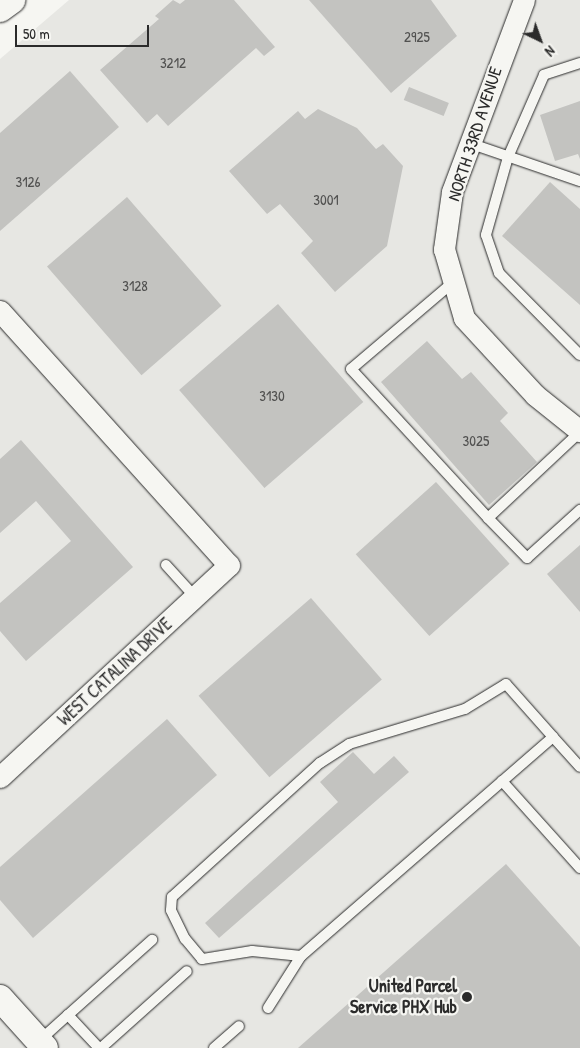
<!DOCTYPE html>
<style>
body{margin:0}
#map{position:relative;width:580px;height:1048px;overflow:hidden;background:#f6f6f2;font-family:"Patrick Hand",sans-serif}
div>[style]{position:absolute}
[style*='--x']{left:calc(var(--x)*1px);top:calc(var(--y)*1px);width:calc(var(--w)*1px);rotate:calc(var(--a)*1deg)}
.built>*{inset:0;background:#e7e7e3}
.building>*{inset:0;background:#c3c3c0;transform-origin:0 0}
.roads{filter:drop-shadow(0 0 1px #2b2b2b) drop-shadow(0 0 1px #2b2b2b)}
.service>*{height:10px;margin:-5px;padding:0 5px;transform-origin:5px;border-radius:5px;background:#f6f6f2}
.minor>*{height:21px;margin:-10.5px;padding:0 10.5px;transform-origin:10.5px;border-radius:10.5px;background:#f6f6f2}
.tertiary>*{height:26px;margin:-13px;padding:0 13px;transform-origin:13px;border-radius:13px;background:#f6f6f2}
.secondary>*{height:28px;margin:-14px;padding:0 14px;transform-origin:14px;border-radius:14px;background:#f6f6f2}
.dots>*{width:14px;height:14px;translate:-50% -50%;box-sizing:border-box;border:2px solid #f6f6f2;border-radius:50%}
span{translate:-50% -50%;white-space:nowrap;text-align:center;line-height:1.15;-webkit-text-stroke:4.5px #f6f6f2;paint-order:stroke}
.number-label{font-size:15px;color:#515150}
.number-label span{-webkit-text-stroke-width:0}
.street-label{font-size:18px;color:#2b2b2b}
.poi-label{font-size:18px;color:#2b2b2b;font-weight:700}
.right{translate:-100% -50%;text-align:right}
.north{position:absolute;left:515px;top:15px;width:50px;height:50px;-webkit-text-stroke:4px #f6f6f2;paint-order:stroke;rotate:138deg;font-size:14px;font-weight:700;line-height:20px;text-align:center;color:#2b2b2b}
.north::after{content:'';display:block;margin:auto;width:18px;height:22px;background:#2b2b2b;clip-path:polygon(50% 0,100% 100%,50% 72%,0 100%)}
.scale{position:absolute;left:15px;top:25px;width:134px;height:22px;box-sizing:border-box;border:2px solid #2b2b2b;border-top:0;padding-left:6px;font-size:15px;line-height:18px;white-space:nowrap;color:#2b2b2b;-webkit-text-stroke:4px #f6f6f2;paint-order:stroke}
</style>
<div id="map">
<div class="built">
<div style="clip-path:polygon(69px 0,580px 0,580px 1048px,0 1048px,0 59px)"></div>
</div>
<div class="building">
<div style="clip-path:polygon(173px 0,180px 4px,185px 0,234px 0,275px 47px,264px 56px,256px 48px,168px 126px,157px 114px,147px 123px,100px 70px,159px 19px,155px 16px)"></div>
<div style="clip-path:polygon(309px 0,431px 0,457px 36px,391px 93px)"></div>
<div style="clip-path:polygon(70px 71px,119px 127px,0 231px,0 133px)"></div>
<div style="left:409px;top:87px;width:43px;height:14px;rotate:22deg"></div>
<div style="clip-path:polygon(580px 101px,580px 159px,578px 154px,555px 161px,540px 115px)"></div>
<div style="clip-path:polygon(318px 109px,357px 128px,376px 149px,383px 144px,403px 166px,387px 246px,335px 292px,301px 253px,313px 241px,280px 204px,267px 214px,229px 171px,298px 111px,305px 119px)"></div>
<div style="clip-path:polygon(550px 182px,580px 209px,580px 305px,502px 236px)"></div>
<div style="left:127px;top:197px;width:144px;height:106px;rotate:49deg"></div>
<div style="left:278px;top:304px;width:130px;height:131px;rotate:49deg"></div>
<div style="clip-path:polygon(427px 341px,462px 379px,471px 372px,508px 413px,500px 421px,537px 462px,489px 505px,381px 382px)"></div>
<div style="clip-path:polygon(21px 440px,133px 567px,26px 661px,0 631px,0 603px,71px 541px,36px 501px,0 533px,0 459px)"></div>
<div style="left:436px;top:482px;width:110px;height:108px;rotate:48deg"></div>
<div style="clip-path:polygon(580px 545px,580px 612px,547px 574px)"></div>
<div style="left:311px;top:598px;width:108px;height:149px;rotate:49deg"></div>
<div style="clip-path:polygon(167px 719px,217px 775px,33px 938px,0 900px,0 867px)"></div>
<div style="clip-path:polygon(353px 752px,374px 774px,394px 756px,409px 772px,219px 938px,205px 923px,338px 802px,320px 782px)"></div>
<div style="clip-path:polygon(506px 864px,580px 947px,580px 1048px,298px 1048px)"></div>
</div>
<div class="roads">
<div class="service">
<div style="--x:580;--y:63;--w:38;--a:162"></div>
<div style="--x:544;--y:75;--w:90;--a:113.7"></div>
<div style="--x:508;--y:157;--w:81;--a:105.8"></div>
<div style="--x:486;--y:235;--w:40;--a:71.1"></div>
<div style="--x:499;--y:273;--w:115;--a:45.4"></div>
<div style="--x:469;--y:143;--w:117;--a:18.9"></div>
<div style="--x:451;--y:284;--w:131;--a:139.6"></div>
<div style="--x:351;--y:369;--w:202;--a:47.4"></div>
<div style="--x:488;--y:518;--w:126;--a:-43.1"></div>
<div style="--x:488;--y:518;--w:56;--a:45.7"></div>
<div style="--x:527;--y:558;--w:72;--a:-42.2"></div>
<div style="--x:166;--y:565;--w:43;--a:47.8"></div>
<div style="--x:553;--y:737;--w:334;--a:139"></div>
<div style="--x:301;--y:956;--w:49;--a:-174.2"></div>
<div style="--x:252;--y:951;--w:51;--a:170.9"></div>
<div style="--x:202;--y:959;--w:26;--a:-130"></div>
<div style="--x:185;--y:939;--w:32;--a:-116"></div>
<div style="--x:171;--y:910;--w:13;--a:-86"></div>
<div style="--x:172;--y:897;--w:200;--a:-42.2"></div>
<div style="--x:320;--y:763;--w:35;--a:-33"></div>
<div style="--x:349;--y:744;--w:121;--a:-16.8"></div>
<div style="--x:465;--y:709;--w:48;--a:-31.4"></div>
<div style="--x:506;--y:684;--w:71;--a:48.4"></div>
<div style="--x:553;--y:737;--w:40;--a:48"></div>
<div style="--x:502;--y:781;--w:117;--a:48.1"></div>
<div style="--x:268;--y:1008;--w:62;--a:-57.6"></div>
<div style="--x:68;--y:1015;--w:113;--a:-41.8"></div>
<div style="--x:39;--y:1041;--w:39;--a:-42"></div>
<div style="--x:68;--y:1015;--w:45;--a:46.8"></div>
<div style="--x:101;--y:1048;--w:115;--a:-41.8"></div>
<div style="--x:214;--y:1048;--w:33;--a:-41"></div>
</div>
<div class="minor">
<div style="--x:524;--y:0;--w:205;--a:110.6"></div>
<div style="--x:452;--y:192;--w:58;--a:98"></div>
<div style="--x:444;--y:249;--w:72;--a:73.8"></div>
<div style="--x:464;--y:318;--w:105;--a:47.3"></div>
<div style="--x:535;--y:395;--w:58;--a:38.7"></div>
<div style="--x:0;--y:311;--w:342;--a:48"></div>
<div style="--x:229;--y:565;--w:312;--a:137.2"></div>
</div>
<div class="tertiary">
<div style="--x:0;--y:998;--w:67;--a:48"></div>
</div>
<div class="secondary">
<div style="--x:0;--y:8;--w:14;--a:-36"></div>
</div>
</div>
<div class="dots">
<div style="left:467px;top:997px;background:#2b2b2b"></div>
</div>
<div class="number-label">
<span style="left:417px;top:37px">2925</span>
<span style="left:173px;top:63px">3212</span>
<span style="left:28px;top:182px">3126</span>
<span style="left:326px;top:200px">3001</span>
<span style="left:135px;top:286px">3128</span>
<span style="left:272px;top:396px">3130</span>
<span style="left:476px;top:441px">3025</span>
</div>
<div class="street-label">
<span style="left:475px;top:134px;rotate:-72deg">NORTH 33RD AVENUE</span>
<span style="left:115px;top:672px;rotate:-43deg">WEST CATALINA DRIVE</span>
</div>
<div class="poi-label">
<span class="right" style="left:457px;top:997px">United Parcel<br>Service PHX Hub</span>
</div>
<div class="north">N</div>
<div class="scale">50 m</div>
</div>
